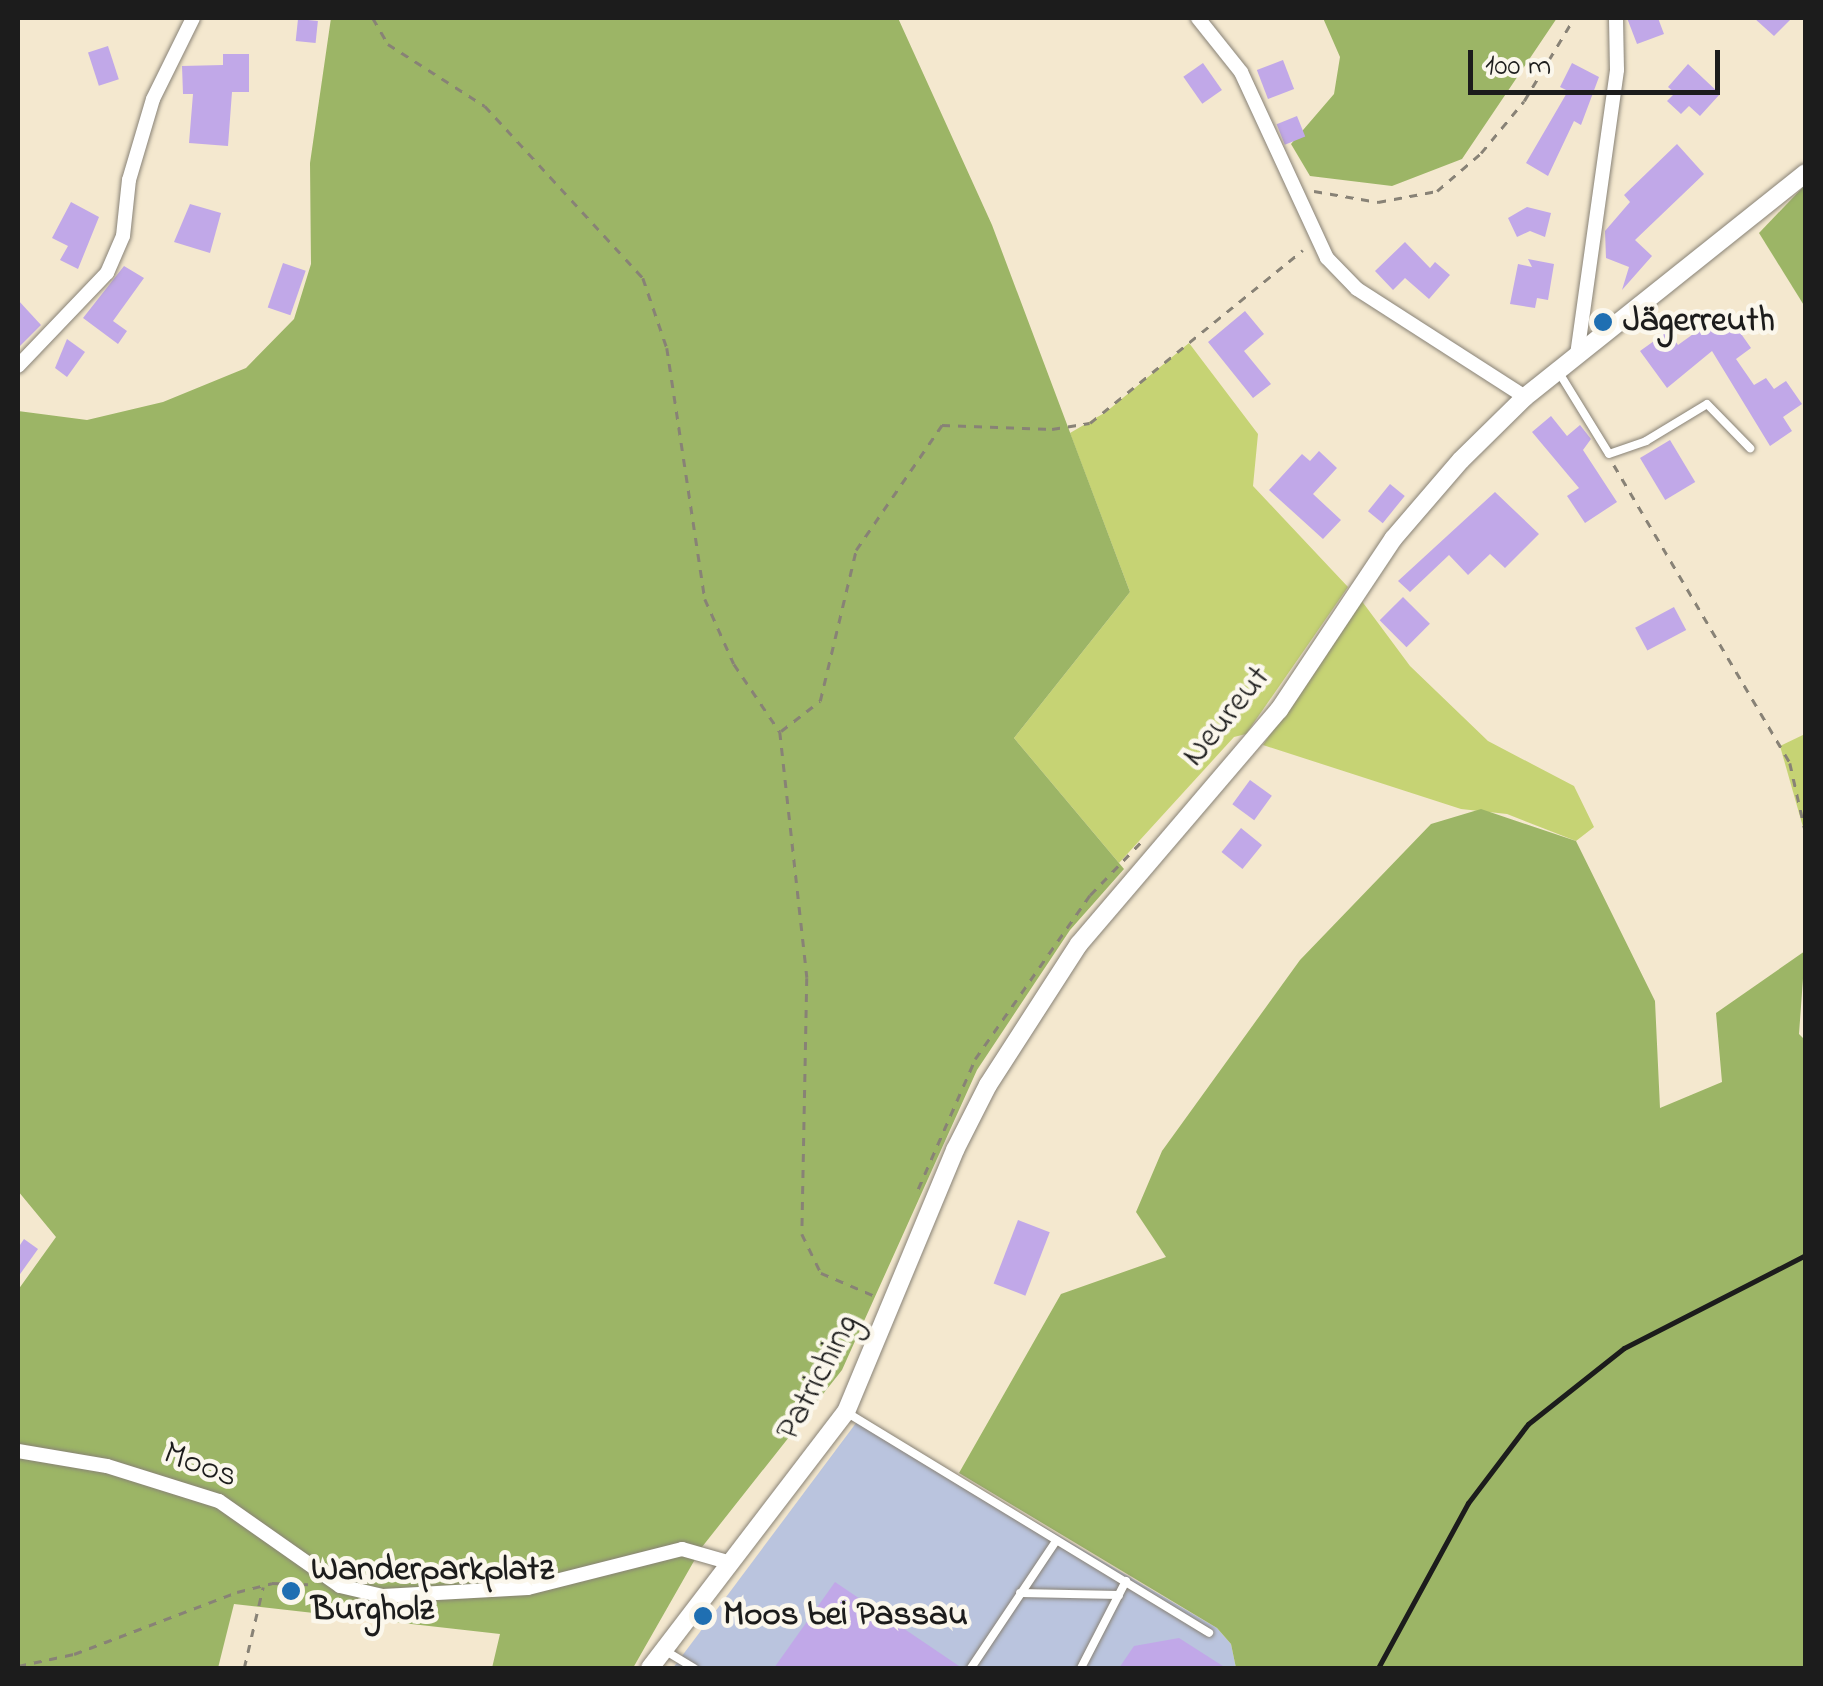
<!DOCTYPE html>
<meta charset="utf-8">
<style>
body{margin:0}
#map{position:relative;width:1823px;height:1686px;overflow:hidden;background:#f4e8cf;font-family:"Indie Flower",sans-serif}
div>[style]{position:absolute}
[style*='--x']{left:calc(var(--x)*1px);top:calc(var(--y)*1px);width:calc(var(--w)*1px);rotate:calc(var(--a)*1deg)}
.industrial>*{inset:0;background:#bac4de}
.green>*{inset:0;background:#c6d374}
.forest>*{inset:0;background:#9cb566}
.building>*{inset:0;background:#c1a8e8;transform-origin:0 0}
.path>*{height:2.5px;margin-top:-1.25px;transform-origin:0;background:repeating-linear-gradient(90deg,#888276 0 8px,transparent 0 16px)}
.roads{filter:drop-shadow(0 0 2px #888276) drop-shadow(0 0 2px #888276)}
.service>*{height:8px;margin:-4px;padding:0 4px;transform-origin:4px;border-radius:4px;background:#fff}
.minor>*{height:14px;margin:-7px;padding:0 7px;transform-origin:7px;border-radius:7px;background:#fff}
.tertiary>*{height:18px;margin:-9px;padding:0 9px;transform-origin:9px;border-radius:9px;background:#fff}
.rail>*{height:5px;margin:-2.5px;padding:0 2.5px;transform-origin:2.5px;border-radius:2.5px;background:#1c1c1c}
.dots>*{width:28px;height:28px;translate:-50% -50%;box-sizing:border-box;border:5px solid #fbf7ec;border-radius:50%}
span{translate:-50% -50%;white-space:nowrap;text-align:center;line-height:1.15;-webkit-text-stroke:9px #fbf7ec;paint-order:stroke}
.poi-label{font-size:35px;color:#1c1c1c;font-weight:700}
.left{translate:0 -50%;text-align:left}
.street-label{font-size:35px;color:#1c1c1c}
.frame{position:absolute;inset:0;border:20px solid #1c1c1c;pointer-events:none}
.scale{position:absolute;left:1468px;top:50px;width:252px;height:45px;box-sizing:border-box;border:5px solid #1c1c1c;border-top:0;padding-left:12px;font-size:30px;line-height:35px;white-space:nowrap;color:#1c1c1c;-webkit-text-stroke:8px #fbf7ec;paint-order:stroke}
</style>
<div id="map">
<div class="industrial">
<div style="clip-path:polygon(859px 1419px,1217px 1628px,1231px 1644px,1236px 1668px,673px 1668px)"></div>
</div>
<div class="green">
<div style="clip-path:polygon(1189px 343px,1258px 434px,1253px 486px,1348px 587px,1246px 734px,1234px 737px,1119px 863px,1014px 738px,1130px 592px,1070px 433px,1106px 412px)"></div>
<div style="clip-path:polygon(1361px 600px,1410px 666px,1488px 741px,1574px 786px,1594px 827px,1576px 841px,1507px 814px,1461px 809px,1263px 745px)"></div>
<div style="clip-path:polygon(1805px 734px,1805px 834px,1780px 746px)"></div>
</div>
<div class="forest">
<div style="clip-path:polygon(331px 18px,898px 18px,992px 225px,1130px 592px,1014px 738px,1124px 869px,1070px 930px,977px 1070px,842px 1370px,702px 1547px,633px 1668px,492px 1668px,500px 1634px,234px 1604px,218px 1668px,18px 1668px,18px 1290px,56px 1237px,18px 1191px,18px 411px,87px 420px,163px 402px,246px 368px,294px 319px,311px 264px,310px 163px)"></div>
<div style="clip-path:polygon(1323px 18px,1557px 18px,1462px 159px,1392px 186px,1310px 176px,1291px 144px,1334px 94px,1340px 57px)"></div>
<div style="clip-path:polygon(1805px 185px,1805px 307px,1759px 233px)"></div>
<div style="clip-path:polygon(1481px 809px,1576px 841px,1655px 1001px,1660px 1108px,1722px 1082px,1716px 1013px,1805px 951px,1799px 1034px,1806px 1041px,1805px 1668px,1236px 1668px,1231px 1644px,1217px 1628px,959px 1473px,1061px 1294px,1166px 1257px,1136px 1212px,1162px 1151px,1300px 960px,1431px 824px)"></div>
</div>
<div class="building">
<div style="clip-path:polygon(1627px 18px,1658px 18px,1664px 34px,1637px 44px)"></div>
<div style="clip-path:polygon(1754px 18px,1792px 18px,1774px 36px)"></div>
<div style="left:298px;top:19px;width:20px;height:22px;rotate:6deg"></div>
<div style="left:108px;top:46px;width:35px;height:21px;rotate:72deg"></div>
<div style="clip-path:polygon(223px 54px,249px 54px,249px 92px,232px 92px,228px 146px,189px 143px,193px 94px,183px 94px,182px 66px,223px 65px)"></div>
<div style="left:1283px;top:60px;width:31px;height:28px;rotate:69deg"></div>
<div style="left:1203px;top:63px;width:33px;height:24px;rotate:55deg"></div>
<div style="clip-path:polygon(1572px 63px,1599px 77px,1581px 125px,1574px 121px,1548px 176px,1526px 163px,1568px 91px,1560px 87px)"></div>
<div style="clip-path:polygon(1688px 64px,1720px 94px,1700px 116px,1689px 106px,1681px 114px,1667px 101px,1675px 93px,1668px 87px)"></div>
<div style="left:1297px;top:116px;width:22px;height:22px;rotate:68deg"></div>
<div style="clip-path:polygon(1677px 144px,1704px 174px,1635px 240px,1652px 256px,1622px 290px,1629px 267px,1606px 258px,1605px 231px,1630px 202px,1624px 195px)"></div>
<div style="clip-path:polygon(71px 202px,99px 217px,78px 269px,60px 260px,68px 246px,52px 238px)"></div>
<div style="clip-path:polygon(190px 204px,221px 213px,210px 253px,174px 242px)"></div>
<div style="clip-path:polygon(1527px 207px,1551px 213px,1545px 237px,1530px 231px,1517px 237px,1508px 218px)"></div>
<div style="clip-path:polygon(1405px 242px,1430px 268px,1435px 262px,1450px 275px,1429px 299px,1405px 278px,1393px 290px,1375px 271px)"></div>
<div style="clip-path:polygon(1528px 259px,1554px 264px,1548px 300px,1537px 298px,1535px 308px,1510px 304px,1518px 264px,1532px 267px)"></div>
<div style="left:283px;top:263px;width:24px;height:47px;rotate:19deg"></div>
<div style="clip-path:polygon(124px 266px,144px 278px,113px 321px,127px 331px,118px 344px,83px 318px)"></div>
<div style="clip-path:polygon(18px 300px,41px 325px,18px 348px)"></div>
<div style="clip-path:polygon(1245px 311px,1264px 334px,1244px 351px,1271px 384px,1253px 398px,1208px 342px)"></div>
<div style="clip-path:polygon(1725px 311px,1751px 348px,1736px 359px,1754px 385px,1766px 378px,1774px 389px,1786px 381px,1802px 404px,1783px 417px,1792px 431px,1770px 446px,1712px 351px,1667px 388px,1640px 351px,1668px 331px,1678px 345px)"></div>
<div style="clip-path:polygon(67px 339px,85px 352px,67px 377px,55px 368px)"></div>
<div style="clip-path:polygon(1551px 416px,1567px 436px,1580px 425px,1591px 439px,1583px 450px,1617px 502px,1585px 523px,1567px 496px,1579px 488px,1532px 432px)"></div>
<div style="left:1670px;top:440px;width:49px;height:35px;rotate:59deg"></div>
<div style="clip-path:polygon(1319px 451px,1337px 468px,1313px 494px,1341px 520px,1323px 539px,1269px 490px,1302px 454px,1310px 461px)"></div>
<div style="left:1390px;top:484px;width:19px;height:35px;rotate:39deg"></div>
<div style="clip-path:polygon(1495px 492px,1539px 534px,1505px 568px,1490px 554px,1468px 575px,1449px 555px,1410px 592px,1398px 581px)"></div>
<div style="left:1403px;top:597px;width:38px;height:33px;rotate:45deg"></div>
<div style="left:1674px;top:607px;width:26px;height:44px;rotate:62deg"></div>
<div style="left:1250px;top:780px;width:27px;height:30px;rotate:36deg"></div>
<div style="left:1241px;top:828px;width:27px;height:31px;rotate:39deg"></div>
<div style="left:1018px;top:1220px;width:34px;height:68px;rotate:21deg"></div>
<div style="clip-path:polygon(24px 1239px,38px 1249px,18px 1277px,18px 1248px)"></div>
<div style="clip-path:polygon(835px 1582px,962px 1668px,774px 1668px)"></div>
<div style="clip-path:polygon(1179px 1638px,1226px 1668px,1119px 1668px,1134px 1646px)"></div>
</div>
<div class="path">
<div style="--x:373;--y:18;--w:30;--a:60"></div>
<div style="--x:388;--y:44;--w:115;--a:32.6"></div>
<div style="--x:485;--y:106;--w:234;--a:47.4"></div>
<div style="--x:643;--y:278;--w:74;--a:71.1"></div>
<div style="--x:667;--y:348;--w:254;--a:81.4"></div>
<div style="--x:705;--y:599;--w:71;--a:66"></div>
<div style="--x:734;--y:664;--w:82;--a:55.9"></div>
<div style="--x:780;--y:732;--w:247;--a:83.7"></div>
<div style="--x:807;--y:978;--w:256;--a:91.1"></div>
<div style="--x:802;--y:1234;--w:43;--a:64"></div>
<div style="--x:821;--y:1273;--w:59;--a:23.1"></div>
<div style="--x:1314;--y:191;--w:65;--a:9.8"></div>
<div style="--x:1378;--y:202;--w:60;--a:-10.6"></div>
<div style="--x:1437;--y:191;--w:58;--a:-40.8"></div>
<div style="--x:1481;--y:153;--w:67;--a:-50.4"></div>
<div style="--x:1524;--y:101;--w:97;--a:-58.9"></div>
<div style="--x:1614;--y:465;--w:346;--a:59.4"></div>
<div style="--x:1790;--y:763;--w:73;--a:77.3"></div>
<div style="--x:781;--y:731;--w:49;--a:-37.6"></div>
<div style="--x:820;--y:701;--w:155;--a:-76.6"></div>
<div style="--x:856;--y:550;--w:152;--a:-55.5"></div>
<div style="--x:942;--y:425;--w:110;--a:2.1"></div>
<div style="--x:1052;--y:429;--w:38;--a:-9"></div>
<div style="--x:1090;--y:423;--w:274;--a:-39.1"></div>
<div style="--x:1806;--y:1010;--w:24;--a:90"></div>
<div style="--x:918;--y:1189;--w:142;--a:-66.3"></div>
<div style="--x:975;--y:1059;--w:200;--a:-55"></div>
<div style="--x:1090;--y:895;--w:75;--a:-46.1"></div>
<div style="--x:18;--y:1666;--w:57;--a:-12.1"></div>
<div style="--x:74;--y:1654;--w:174;--a:-20.8"></div>
<div style="--x:237;--y:1592;--w:36;--a:-14"></div>
<div style="--x:272;--y:1583;--w:36;--a:2"></div>
<div style="--x:244;--y:1668;--w:83;--a:-76.8"></div>
</div>
<div class="roads">
<div class="service">
<div style="--x:1558;--y:371;--w:97;--a:58.4"></div>
<div style="--x:1609;--y:454;--w:39;--a:-19"></div>
<div style="--x:1646;--y:441;--w:71;--a:-31.2"></div>
<div style="--x:1707;--y:404;--w:62;--a:45.7"></div>
<div style="--x:846;--y:1412;--w:425;--a:31.3"></div>
<div style="--x:1020;--y:1593;--w:99;--a:1.2"></div>
<div style="--x:664;--y:1650;--w:35;--a:31"></div>
<div style="--x:971;--y:1668;--w:153;--a:-56.2"></div>
<div style="--x:1081;--y:1668;--w:98;--a:-62.7"></div>
</div>
<div class="minor">
<div style="--x:1198;--y:18;--w:69;--a:51.5"></div>
<div style="--x:1241;--y:72;--w:205;--a:65.2"></div>
<div style="--x:1327;--y:258;--w:43;--a:45.9"></div>
<div style="--x:1357;--y:289;--w:200;--a:32.7"></div>
<div style="--x:1577;--y:355;--w:288;--a:-82"></div>
<div style="--x:1617;--y:70;--w:52;--a:-91.1"></div>
<div style="--x:18;--y:366;--w:129;--a:-46.3"></div>
<div style="--x:107;--y:273;--w:40;--a:-66.6"></div>
<div style="--x:123;--y:236;--w:56;--a:-83.9"></div>
<div style="--x:129;--y:180;--w:84;--a:-73.5"></div>
<div style="--x:153;--y:99;--w:90;--a:-63.7"></div>
<div style="--x:18;--y:1451;--w:90;--a:9.6"></div>
<div style="--x:107;--y:1466;--w:117;--a:17.4"></div>
<div style="--x:219;--y:1501;--w:148;--a:35.1"></div>
<div style="--x:340;--y:1586;--w:44;--a:13.1"></div>
<div style="--x:383;--y:1596;--w:145;--a:-3.2"></div>
<div style="--x:528;--y:1588;--w:159;--a:-14.2"></div>
<div style="--x:682;--y:1549;--w:51;--a:15.9"></div>
</div>
<div class="tertiary">
<div style="--x:650;--y:1668;--w:322;--a:-52.6"></div>
<div style="--x:846;--y:1412;--w:284;--a:-67.4"></div>
<div style="--x:955;--y:1150;--w:73;--a:-63.1"></div>
<div style="--x:988;--y:1085;--w:168;--a:-57.2"></div>
<div style="--x:1079;--y:944;--w:308;--a:-49.5"></div>
<div style="--x:1279;--y:710;--w:206;--a:-56.3"></div>
<div style="--x:1393;--y:539;--w:104;--a:-49.3"></div>
<div style="--x:1461;--y:460;--w:90;--a:-44.5"></div>
<div style="--x:1525;--y:397;--w:359;--a:-38.6"></div>
</div>
</div>
<div class="rail">
<div style="--x:1378;--y:1668;--w:188;--a:-61.4"></div>
<div style="--x:1468;--y:1503;--w:99;--a:-52.8"></div>
<div style="--x:1528;--y:1424;--w:122;--a:-38.4"></div>
<div style="--x:1624;--y:1348;--w:204;--a:-27.1"></div>
</div>
<div class="dots">
<div style="left:1603px;top:322px;background:#1f6fb2"></div>
<div style="left:291px;top:1591px;background:#1f6fb2"></div>
<div style="left:703px;top:1616px;background:#1f6fb2"></div>
</div>
<div class="poi-label">
<span class="left" style="left:1623px;top:322px">Jägerreuth</span>
<span class="left" style="left:311px;top:1591px">Wanderparkplatz<br>Burgholz</span>
<span class="left" style="left:723px;top:1616px">Moos bei Passau</span>
</div>
<div class="street-label">
<span style="left:1227px;top:717px;rotate:-51deg">Neureut</span>
<span style="left:819px;top:1378px;rotate:-62deg">Patriching</span>
<span style="left:200px;top:1466px;rotate:20deg">Moos</span>
</div>
<div class="frame"></div>
<div class="scale">100 m</div>
</div>
